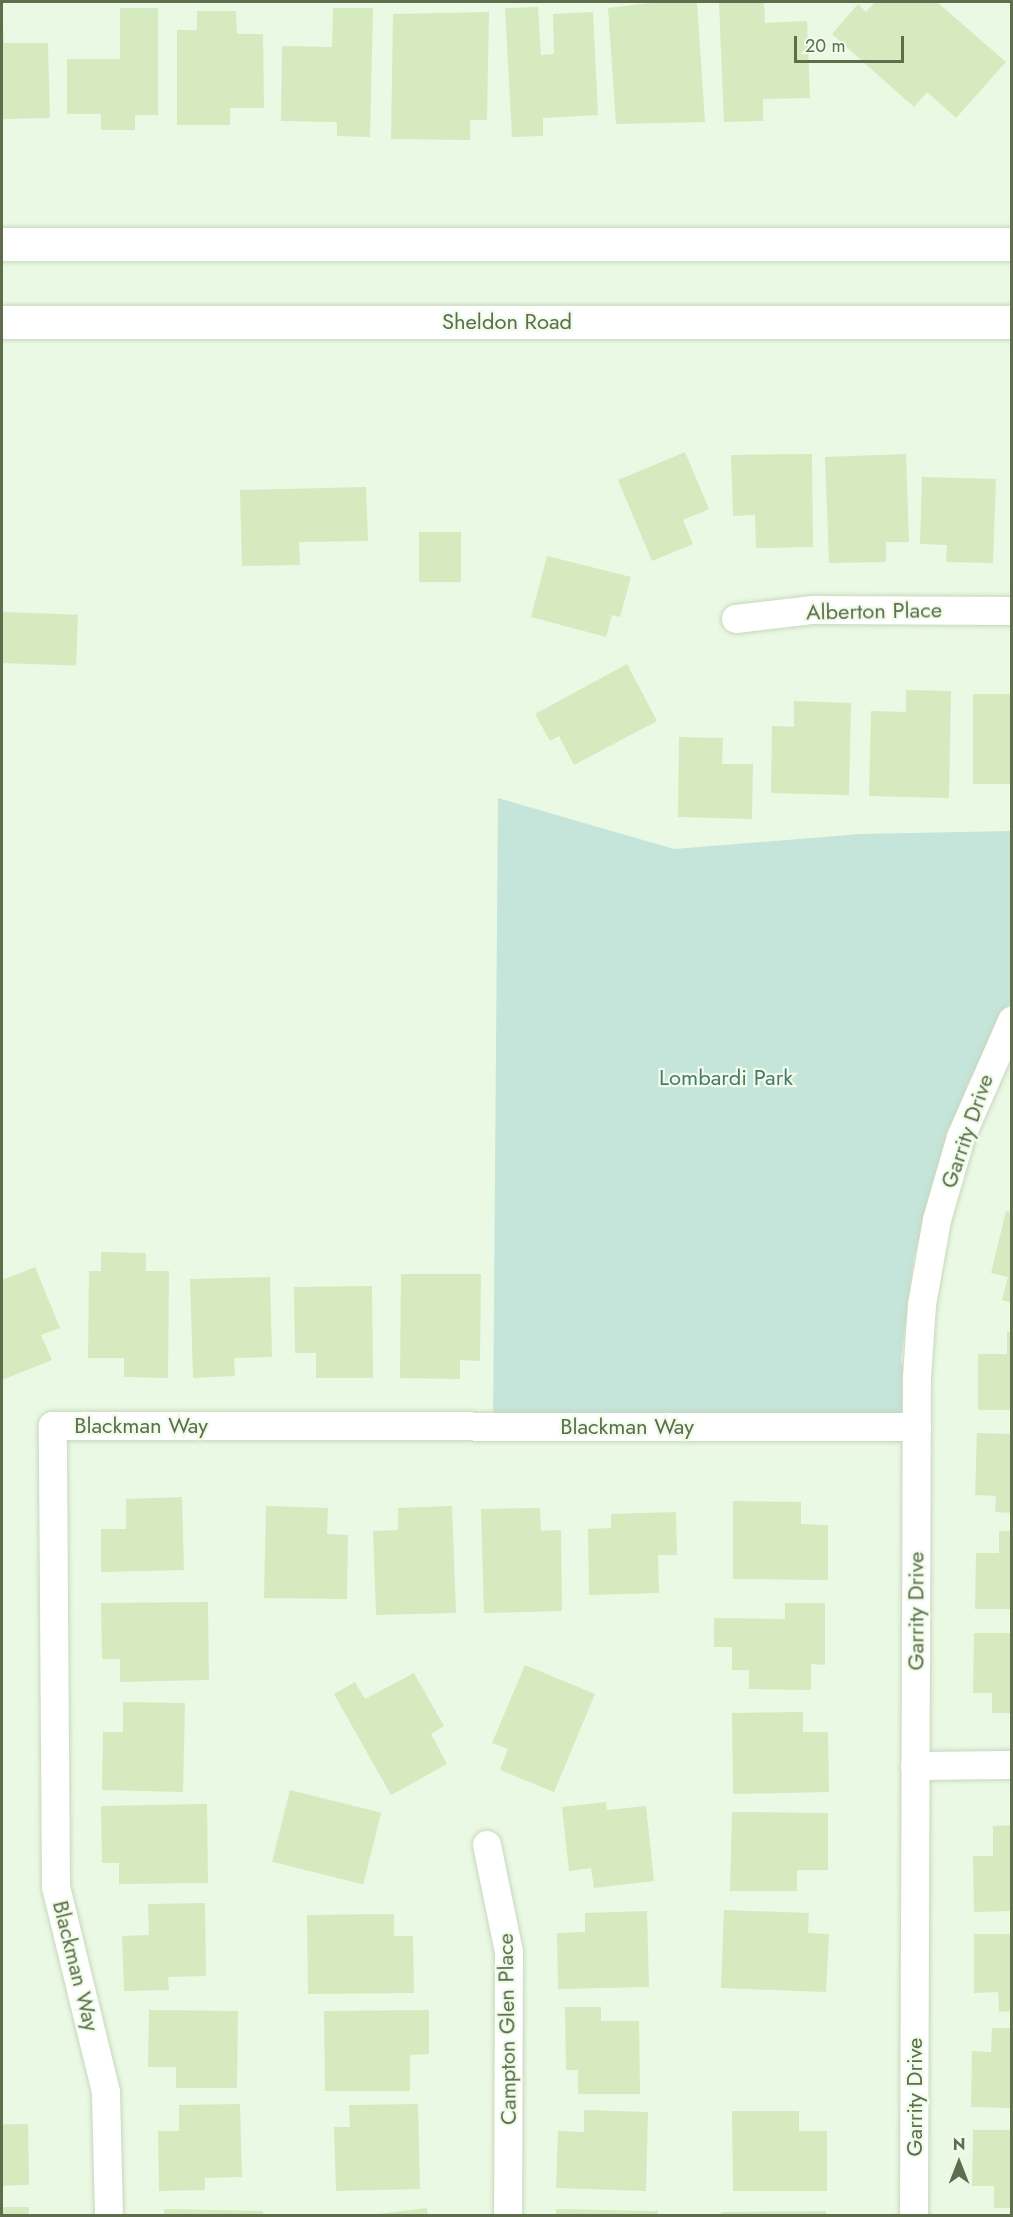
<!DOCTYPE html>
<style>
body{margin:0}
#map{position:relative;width:1013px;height:2217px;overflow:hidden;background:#eaf9e4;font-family:Jost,sans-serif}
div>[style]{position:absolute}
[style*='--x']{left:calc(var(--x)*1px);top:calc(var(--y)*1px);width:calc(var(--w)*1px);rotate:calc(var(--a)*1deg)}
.green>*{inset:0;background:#c5e4da}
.building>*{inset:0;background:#d5eabf;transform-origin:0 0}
.roads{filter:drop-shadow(0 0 2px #c8d7bc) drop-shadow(0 0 2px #c8d7bc)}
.minor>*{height:28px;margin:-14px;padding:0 14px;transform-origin:14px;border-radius:14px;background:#fff}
.secondary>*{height:33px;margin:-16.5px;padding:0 16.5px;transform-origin:16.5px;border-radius:16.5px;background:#fff}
span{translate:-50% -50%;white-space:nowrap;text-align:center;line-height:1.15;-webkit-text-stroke:4.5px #effcea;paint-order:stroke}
.street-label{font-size:22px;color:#5f6d4d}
.park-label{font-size:22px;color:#4a786e}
.frame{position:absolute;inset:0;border:3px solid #5f6d4d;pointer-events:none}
.north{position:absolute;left:929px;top:2133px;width:60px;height:60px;-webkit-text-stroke:4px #effcea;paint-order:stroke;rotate:0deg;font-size:16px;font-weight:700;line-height:24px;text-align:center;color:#5f6d4d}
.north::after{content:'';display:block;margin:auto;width:21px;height:27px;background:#5f6d4d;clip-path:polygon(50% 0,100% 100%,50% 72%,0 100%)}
.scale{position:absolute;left:794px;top:36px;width:110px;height:27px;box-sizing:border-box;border:3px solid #5f6d4d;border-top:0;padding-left:8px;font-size:18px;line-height:21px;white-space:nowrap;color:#5f6d4d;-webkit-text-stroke:4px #effcea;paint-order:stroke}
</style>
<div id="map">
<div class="green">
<div style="clip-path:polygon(498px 798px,674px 849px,861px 834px,1011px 831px,1011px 1001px,967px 1085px,914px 1256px,901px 1360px,917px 1427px,493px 1427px)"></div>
</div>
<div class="building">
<div style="clip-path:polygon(659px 2px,697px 2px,705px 122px,616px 124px,608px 8px)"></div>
<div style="clip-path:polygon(719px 2px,764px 2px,765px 23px,807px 21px,810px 98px,763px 99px,763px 121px,724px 122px)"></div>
<div style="clip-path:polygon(875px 2px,937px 2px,1006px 62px,956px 118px,927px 92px,914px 107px,832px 34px,858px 4px,866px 12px)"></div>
<div style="clip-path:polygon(538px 7px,541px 55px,554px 54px,553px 14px,593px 12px,598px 115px,543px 118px,543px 136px,512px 137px,505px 8px)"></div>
<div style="clip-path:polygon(2px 8px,4px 43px,48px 43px,50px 118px,2px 119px)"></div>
<div style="clip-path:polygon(120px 8px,158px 8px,158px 115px,135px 115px,135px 130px,101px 130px,101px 114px,67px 114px,67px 59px,120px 59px)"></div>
<div style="clip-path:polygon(333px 8px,373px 8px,370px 137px,337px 136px,337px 122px,281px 121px,282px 46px,332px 47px)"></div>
<div style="clip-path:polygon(197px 11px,236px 11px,237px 34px,263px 34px,264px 108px,230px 108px,230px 125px,177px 125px,177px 30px,197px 30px)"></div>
<div style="clip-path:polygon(489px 12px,487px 120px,470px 120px,470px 140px,391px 139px,393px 14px)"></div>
<div style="clip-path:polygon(685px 452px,709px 509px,683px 520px,693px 544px,652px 561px,618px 480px)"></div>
<div style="clip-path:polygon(812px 454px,813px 547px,756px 548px,755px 515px,733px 516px,731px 455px)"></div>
<div style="clip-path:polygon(906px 454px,909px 542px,886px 542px,886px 562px,829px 563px,825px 457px)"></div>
<div style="clip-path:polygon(922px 477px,996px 479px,993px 563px,946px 562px,947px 545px,920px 544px)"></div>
<div style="clip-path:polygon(366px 487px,368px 541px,299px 542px,300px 565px,242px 566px,240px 490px)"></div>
<div style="left:419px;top:532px;width:42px;height:50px"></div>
<div style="clip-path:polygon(547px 556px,631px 577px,620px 617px,612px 615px,606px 637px,531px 617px)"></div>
<div style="left:2px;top:612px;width:76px;height:51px;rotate:2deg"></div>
<div style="clip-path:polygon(627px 664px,657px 721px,574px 765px,559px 736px,550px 741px,535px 714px)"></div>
<div style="clip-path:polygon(906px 690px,951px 691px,949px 798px,869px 796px,871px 711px,906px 712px)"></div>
<div style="left:973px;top:694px;width:39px;height:90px"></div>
<div style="clip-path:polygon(794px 701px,851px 703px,849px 795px,771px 793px,772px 726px,794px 727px)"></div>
<div style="clip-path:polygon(679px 737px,723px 738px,722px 764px,753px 764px,752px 819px,678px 817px)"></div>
<div style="clip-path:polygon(1006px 1211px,1012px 1212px,1012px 1303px,1002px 1300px,1008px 1277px,991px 1273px)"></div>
<div style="clip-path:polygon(101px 1252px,146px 1253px,146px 1271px,169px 1271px,168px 1378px,124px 1377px,124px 1358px,88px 1358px,89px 1271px,101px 1271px)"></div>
<div style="clip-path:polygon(35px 1267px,60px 1328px,41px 1335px,52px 1360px,2px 1380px,2px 1280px)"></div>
<div style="clip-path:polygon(401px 1274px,481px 1274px,480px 1361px,460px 1360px,460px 1379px,400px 1378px)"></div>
<div style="clip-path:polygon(270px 1277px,272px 1357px,234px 1358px,235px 1376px,193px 1378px,190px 1279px)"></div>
<div style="clip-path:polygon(372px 1286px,373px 1378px,316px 1378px,316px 1353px,295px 1353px,294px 1287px)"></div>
<div style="clip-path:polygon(1007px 1332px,1012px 1332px,1012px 1410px,978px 1410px,978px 1354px,1007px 1354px)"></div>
<div style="clip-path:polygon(977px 1433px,1012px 1434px,1012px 1513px,995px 1512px,996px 1496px,975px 1495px)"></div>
<div style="clip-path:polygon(182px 1497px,184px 1570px,101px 1572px,101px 1529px,126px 1529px,126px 1499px)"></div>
<div style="clip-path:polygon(733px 1501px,801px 1502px,801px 1524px,828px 1525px,828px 1580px,733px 1579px)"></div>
<div style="clip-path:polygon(266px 1506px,328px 1508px,327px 1534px,348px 1535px,347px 1599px,264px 1598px)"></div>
<div style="clip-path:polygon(452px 1506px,456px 1613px,376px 1615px,373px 1531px,398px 1530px,398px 1508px)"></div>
<div style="clip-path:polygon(540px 1508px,541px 1531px,561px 1530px,562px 1611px,484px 1613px,481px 1509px)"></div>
<div style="clip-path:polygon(676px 1512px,677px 1555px,658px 1555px,659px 1593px,589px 1595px,588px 1529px,611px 1528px,611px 1514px)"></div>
<div style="clip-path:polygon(999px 1531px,1012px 1531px,1012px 1609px,975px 1609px,976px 1553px,999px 1553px)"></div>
<div style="clip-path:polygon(208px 1602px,209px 1680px,120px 1682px,120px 1659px,102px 1659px,101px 1603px)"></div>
<div style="clip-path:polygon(785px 1603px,825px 1603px,825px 1665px,811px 1664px,811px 1690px,749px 1689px,749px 1670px,732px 1670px,732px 1647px,714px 1647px,714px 1618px,785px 1619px)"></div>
<div style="clip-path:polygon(974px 1633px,1012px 1633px,1012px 1713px,992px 1713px,992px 1693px,973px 1693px)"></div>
<div style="clip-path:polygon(525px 1665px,595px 1694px,554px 1792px,500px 1770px,508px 1749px,492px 1743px)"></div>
<div style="clip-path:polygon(414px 1673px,444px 1726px,431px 1734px,447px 1764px,391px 1795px,334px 1694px,355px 1682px,365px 1699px)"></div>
<div style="clip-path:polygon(123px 1702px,185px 1703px,183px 1792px,102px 1790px,103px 1732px,123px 1732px)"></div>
<div style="clip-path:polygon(803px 1712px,803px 1732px,828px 1732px,829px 1792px,733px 1794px,732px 1713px)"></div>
<div style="left:290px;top:1790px;width:94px;height:74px;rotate:14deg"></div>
<div style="clip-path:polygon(606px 1802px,607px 1810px,646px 1806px,654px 1881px,594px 1888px,591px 1868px,569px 1871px,562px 1807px)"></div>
<div style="clip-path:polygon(207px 1804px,208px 1883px,119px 1884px,119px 1863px,102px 1863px,101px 1806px)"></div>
<div style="clip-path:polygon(732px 1812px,828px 1813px,828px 1870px,797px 1870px,797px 1891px,730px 1891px)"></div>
<div style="clip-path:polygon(1012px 1825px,1012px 1911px,974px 1912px,973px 1856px,993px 1856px,993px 1826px)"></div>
<div style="clip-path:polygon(205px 1903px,206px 1976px,168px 1977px,169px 1990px,124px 1991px,122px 1936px,149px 1935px,148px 1904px)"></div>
<div style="clip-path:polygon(724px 1910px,809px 1913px,808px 1933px,829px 1934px,826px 1992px,721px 1988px)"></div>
<div style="clip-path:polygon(647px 1911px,649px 1987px,558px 1989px,557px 1933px,585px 1932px,585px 1913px)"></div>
<div style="clip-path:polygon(394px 1914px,394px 1936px,413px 1936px,414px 1993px,308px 1994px,307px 1915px)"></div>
<div style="clip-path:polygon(974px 1934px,1012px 1934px,1012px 2011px,999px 2012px,998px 1992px,974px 1993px)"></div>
<div style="clip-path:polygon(565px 2007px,601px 2007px,601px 2021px,639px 2021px,640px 2094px,578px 2094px,578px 2070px,566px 2070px)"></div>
<div style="clip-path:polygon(149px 2010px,238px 2011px,237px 2088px,176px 2088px,176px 2067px,148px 2067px)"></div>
<div style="clip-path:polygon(429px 2010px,429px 2054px,410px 2055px,410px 2091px,325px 2091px,324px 2011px)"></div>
<div style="clip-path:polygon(992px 2028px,1012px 2028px,1012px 2108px,971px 2107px,972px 2051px,991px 2052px)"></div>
<div style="clip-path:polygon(240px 2104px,242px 2177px,205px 2178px,205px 2190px,159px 2191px,158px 2131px,179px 2131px,179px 2105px)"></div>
<div style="clip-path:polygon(418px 2104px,420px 2189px,336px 2191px,334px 2127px,350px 2127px,349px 2105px)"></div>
<div style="clip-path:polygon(584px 2110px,648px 2112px,646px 2191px,556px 2188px,558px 2131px,584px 2132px)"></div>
<div style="clip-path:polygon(732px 2111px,799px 2111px,799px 2131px,827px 2131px,827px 2191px,733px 2191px)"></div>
<div style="left:28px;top:2124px;width:61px;height:26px;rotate:89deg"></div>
<div style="clip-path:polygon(973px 2130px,1012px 2130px,1012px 2208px,994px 2208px,994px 2186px,972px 2186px)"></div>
<div style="left:2px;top:2207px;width:27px;height:9px"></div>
<div style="left:427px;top:2208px;width:8px;height:97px;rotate:83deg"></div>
<div style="clip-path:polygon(164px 2209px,263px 2211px,263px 2216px,164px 2216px)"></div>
<div style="clip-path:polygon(556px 2209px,658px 2211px,657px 2216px,556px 2216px)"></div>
<div style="clip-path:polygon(826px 2211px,826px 2216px,721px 2216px,721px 2212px)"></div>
</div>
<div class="roads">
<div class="minor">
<div style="--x:736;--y:619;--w:78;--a:-6.7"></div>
<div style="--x:813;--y:610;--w:199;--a:0.3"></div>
<div style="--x:915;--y:1766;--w:97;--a:-0.6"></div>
<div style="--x:487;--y:1845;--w:109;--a:78.4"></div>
<div style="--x:509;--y:1952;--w:264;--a:90.2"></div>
<div style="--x:109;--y:2216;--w:124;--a:-91.4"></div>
<div style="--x:106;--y:2092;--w:211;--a:-103.7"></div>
<div style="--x:56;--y:1887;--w:461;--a:-90.4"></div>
<div style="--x:53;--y:1426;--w:864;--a:0.07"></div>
<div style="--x:914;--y:2216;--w:839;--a:-89.8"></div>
<div style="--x:917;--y:1377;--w:72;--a:-86"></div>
<div style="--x:922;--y:1305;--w:86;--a:-80"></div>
<div style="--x:937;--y:1220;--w:86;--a:-73.9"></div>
<div style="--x:961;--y:1137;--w:127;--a:-66.3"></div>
</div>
<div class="secondary">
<div style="--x:2;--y:244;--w:1010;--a:0"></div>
<div style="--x:2;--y:322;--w:1010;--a:0"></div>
</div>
</div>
<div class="street-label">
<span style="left:507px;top:322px">Sheldon Road</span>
<span style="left:874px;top:611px;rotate:-1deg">Alberton Place</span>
<span style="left:967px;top:1131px;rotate:-71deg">Garrity Drive</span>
<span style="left:141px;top:1426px">Blackman Way</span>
<span style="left:627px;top:1427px">Blackman Way</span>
<span style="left:916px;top:1611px;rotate:-90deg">Garrity Drive</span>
<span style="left:76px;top:1966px;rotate:76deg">Blackman Way</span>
<span style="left:507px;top:2029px;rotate:-91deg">Campton Glen Place</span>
<span style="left:915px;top:2097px;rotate:-90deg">Garrity Drive</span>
</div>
<div class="park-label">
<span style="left:726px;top:1078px">Lombardi Park</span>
</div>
<div class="frame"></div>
<div class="north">N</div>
<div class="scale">20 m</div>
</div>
